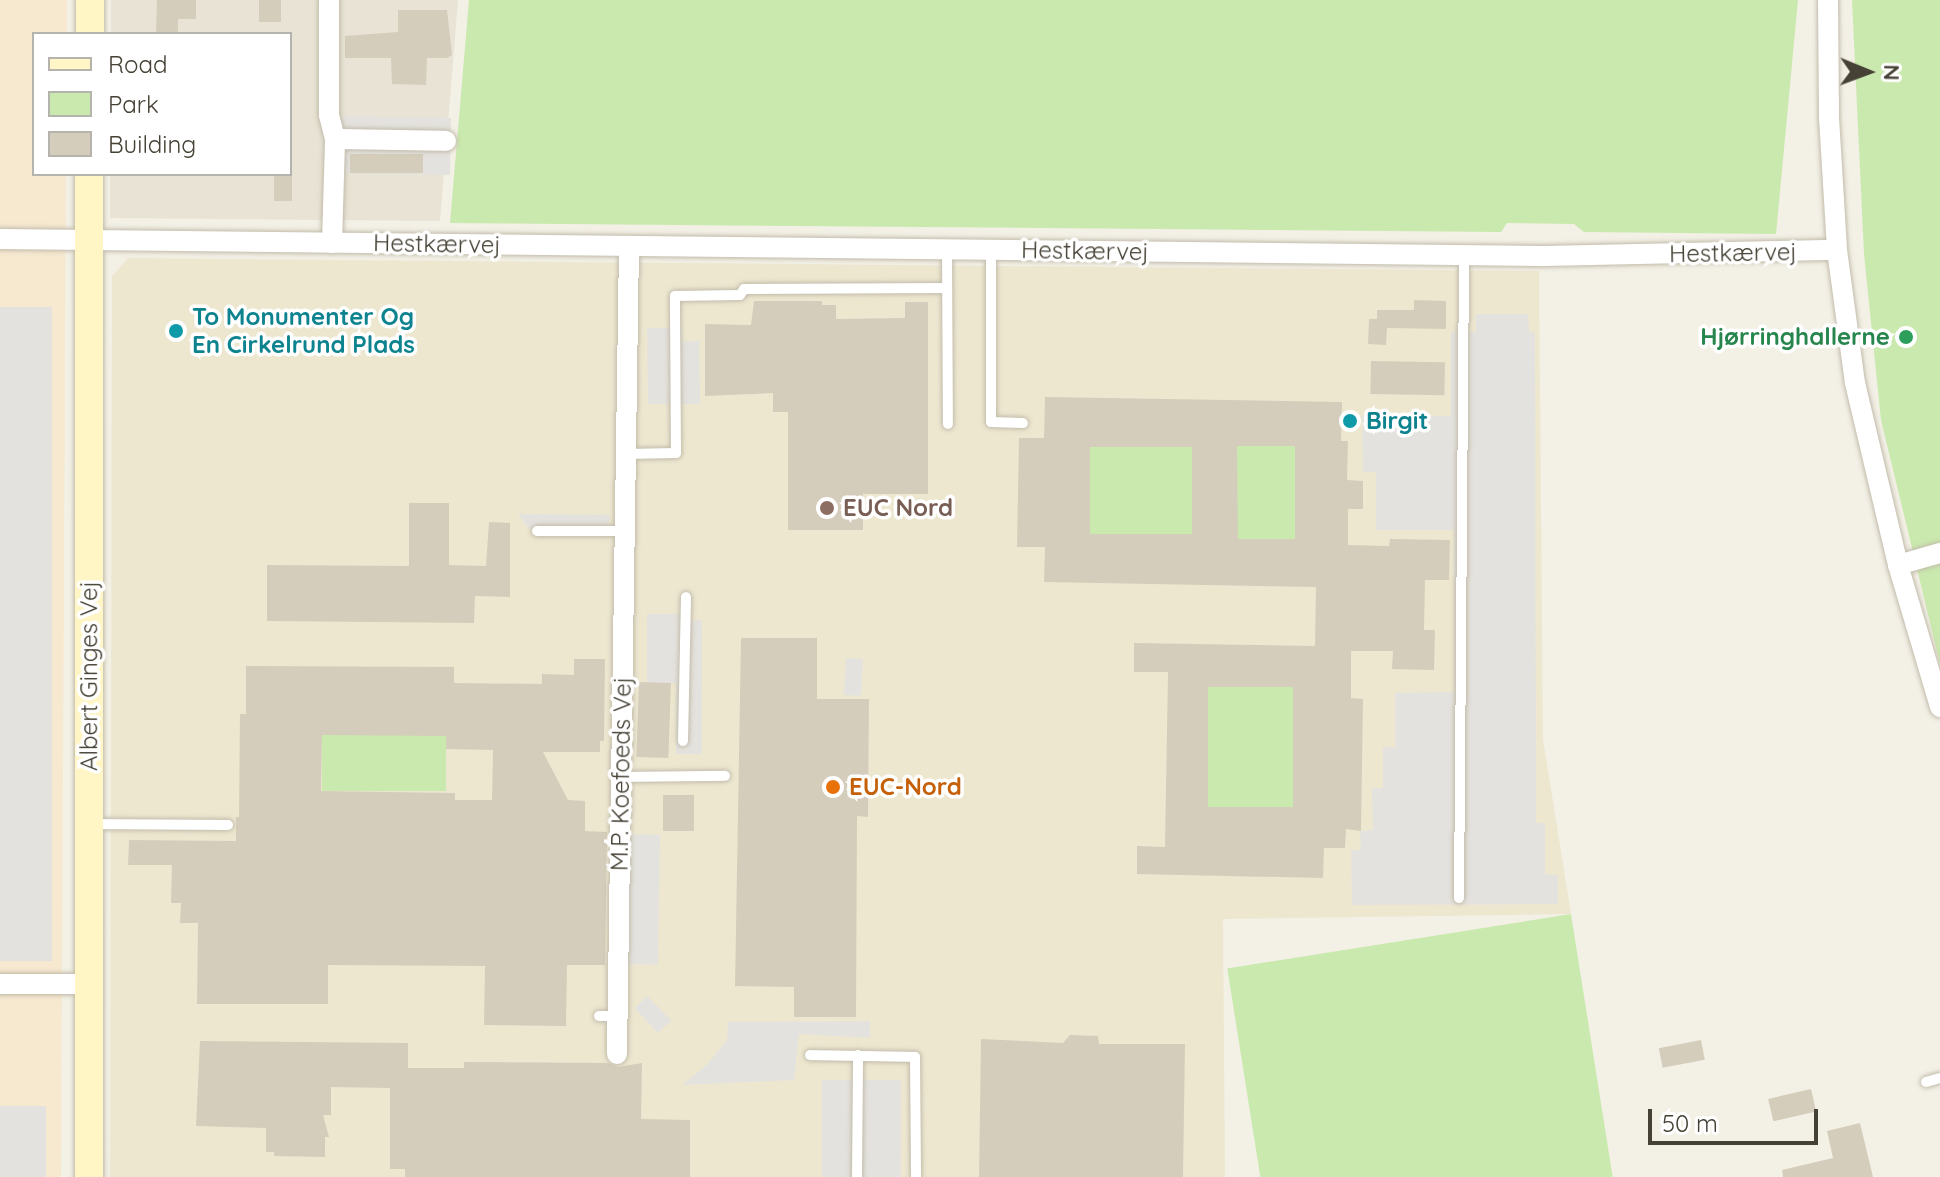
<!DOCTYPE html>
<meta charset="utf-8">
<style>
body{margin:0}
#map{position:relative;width:1940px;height:1177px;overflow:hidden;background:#f3f0e6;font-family:Quicksand,sans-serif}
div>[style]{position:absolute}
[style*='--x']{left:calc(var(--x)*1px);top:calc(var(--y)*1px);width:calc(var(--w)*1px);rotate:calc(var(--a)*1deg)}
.residential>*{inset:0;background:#e8e3d4}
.commercial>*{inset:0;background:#f6e9d0}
.education>*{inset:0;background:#ede7d0}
.green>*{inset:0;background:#cae9ae;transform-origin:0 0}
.parking>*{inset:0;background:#e4e2de;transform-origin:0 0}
.building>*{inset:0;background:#d5cdbb;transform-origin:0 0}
.roads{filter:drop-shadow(0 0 2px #c2bcab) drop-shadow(0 0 2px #c2bcab)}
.lane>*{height:10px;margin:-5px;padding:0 5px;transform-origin:5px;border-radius:5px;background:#fff}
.street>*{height:20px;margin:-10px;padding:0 10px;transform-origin:10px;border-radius:10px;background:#fff}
.secondary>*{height:28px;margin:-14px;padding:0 14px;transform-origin:14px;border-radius:14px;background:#fff5c5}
.dots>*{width:22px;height:22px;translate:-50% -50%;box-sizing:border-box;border:4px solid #fff;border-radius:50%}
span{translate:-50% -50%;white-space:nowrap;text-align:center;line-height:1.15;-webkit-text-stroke:7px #fff;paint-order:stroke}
.street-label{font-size:24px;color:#464135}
.culture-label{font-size:24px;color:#0d838f;font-weight:700}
.left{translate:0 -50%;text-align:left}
.leisure-label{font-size:24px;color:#27864d;font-weight:700}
.right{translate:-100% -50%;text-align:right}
.education-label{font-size:24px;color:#785e54;font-weight:700}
.food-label{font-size:24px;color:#c56008;font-weight:700}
.legend{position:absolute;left:32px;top:32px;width:260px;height:144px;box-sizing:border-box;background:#fff;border:2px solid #b5b3ae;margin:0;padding:10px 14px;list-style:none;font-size:24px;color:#464135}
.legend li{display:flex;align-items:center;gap:16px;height:40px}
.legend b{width:40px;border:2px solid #b5b3ae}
.north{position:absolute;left:1828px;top:32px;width:80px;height:80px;-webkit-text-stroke:6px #fff;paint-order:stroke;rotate:91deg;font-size:22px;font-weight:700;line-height:32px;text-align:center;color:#464135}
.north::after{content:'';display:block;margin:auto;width:28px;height:36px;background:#464135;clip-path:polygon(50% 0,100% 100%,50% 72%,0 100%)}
.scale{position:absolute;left:1648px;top:1109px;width:170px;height:36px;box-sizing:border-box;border:4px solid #464135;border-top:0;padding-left:10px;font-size:24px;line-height:28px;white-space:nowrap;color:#464135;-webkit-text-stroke:6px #fff;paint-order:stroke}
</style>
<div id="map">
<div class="residential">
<div style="clip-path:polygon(111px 0,458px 0,440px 221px,110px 218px,110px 174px,290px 174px,290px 34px,111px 34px)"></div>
</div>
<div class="commercial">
<div style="clip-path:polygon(0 0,67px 0,67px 34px,34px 34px,34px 174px,66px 174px,61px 1177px,0 1177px)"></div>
</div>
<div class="education">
<div style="clip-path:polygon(128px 258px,1539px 271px,1543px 739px,1571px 914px,1223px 919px,1225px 1177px,110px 1177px,112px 276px)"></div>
</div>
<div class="green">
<div style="clip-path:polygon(469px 0,1798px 0,1776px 234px,1584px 232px,1574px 224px,1507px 223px,1501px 232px,450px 223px)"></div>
<div style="clip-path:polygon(1852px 0,1940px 0,1940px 664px,1881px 420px,1864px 254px)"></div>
<div style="left:1237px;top:446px;width:58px;height:93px"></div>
<div style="left:1090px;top:447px;width:102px;height:93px"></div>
<div style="clip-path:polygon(1208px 685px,1293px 687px,1293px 822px,1265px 807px,1208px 807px)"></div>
<div style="left:322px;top:735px;width:124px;height:56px"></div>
<div style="left:1571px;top:914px;width:267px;height:348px;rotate:81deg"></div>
</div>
<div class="parking">
<div style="left:343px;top:116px;width:108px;height:57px;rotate:1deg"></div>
<div style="left:0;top:307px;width:52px;height:654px"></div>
<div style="clip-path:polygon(1476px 314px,1528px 314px,1529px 332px,1535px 333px,1536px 823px,1545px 823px,1545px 874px,1558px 875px,1558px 904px,1352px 905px,1351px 850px,1361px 850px,1360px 831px,1373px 830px,1372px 788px,1383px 788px,1383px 747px,1395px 747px,1395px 693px,1454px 692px,1454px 530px,1376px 530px,1376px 472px,1363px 472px,1362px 416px,1451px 416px,1451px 332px,1476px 332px)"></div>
<div style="clip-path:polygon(647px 328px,682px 328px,682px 341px,699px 341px,700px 404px,648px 404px)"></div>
<div style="clip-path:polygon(518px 514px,610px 515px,608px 528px,601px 531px,529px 529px)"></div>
<div style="clip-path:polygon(647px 614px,687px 614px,687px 620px,702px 620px,702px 754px,676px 754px,676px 683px,647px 683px)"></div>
<div style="left:846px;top:658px;width:17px;height:37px;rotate:3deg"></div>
<div style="left:614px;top:834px;width:46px;height:130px;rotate:1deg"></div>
<div style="left:648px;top:996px;width:34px;height:18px;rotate:47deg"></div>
<div style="clip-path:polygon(870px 1021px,870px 1038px,799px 1034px,794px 1080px,682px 1085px,707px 1065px,727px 1040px,728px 1022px)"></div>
<div style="left:822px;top:1080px;width:79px;height:97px"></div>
<div style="left:0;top:1106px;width:46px;height:71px"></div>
</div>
<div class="building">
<div style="clip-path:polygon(157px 0,196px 0,196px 19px,178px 19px,178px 34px,156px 34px)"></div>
<div style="left:259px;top:0;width:22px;height:22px"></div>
<div style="clip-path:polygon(398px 10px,447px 10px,452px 55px,447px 58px,427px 58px,426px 85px,392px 84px,391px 58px,345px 58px,345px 36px,398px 32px)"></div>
<div style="left:350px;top:154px;width:73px;height:19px"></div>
<div style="left:274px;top:174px;width:18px;height:27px"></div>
<div style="clip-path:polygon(1414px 300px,1446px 301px,1446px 329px,1387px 328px,1386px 345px,1368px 344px,1369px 319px,1377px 319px,1377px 310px,1414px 310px)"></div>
<div style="clip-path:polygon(754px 301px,822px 301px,822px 305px,836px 305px,836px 319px,905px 318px,905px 302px,928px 302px,928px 494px,863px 494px,863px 530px,788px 530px,788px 412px,773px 412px,773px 393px,705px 396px,705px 324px,751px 325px)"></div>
<div style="left:1371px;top:361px;width:74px;height:33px;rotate:1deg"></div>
<div style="clip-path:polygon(evenodd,1045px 397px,1342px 402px,1341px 441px,1348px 441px,1347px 480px,1363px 481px,1363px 509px,1348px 509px,1348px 545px,1389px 546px,1390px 539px,1450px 540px,1449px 580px,1425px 580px,1424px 630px,1435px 630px,1434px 670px,1392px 669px,1393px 651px,1351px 651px,1351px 698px,1363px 699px,1361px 831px,1346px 829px,1345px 848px,1324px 848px,1323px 878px,1137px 874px,1137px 846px,1165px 847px,1168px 672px,1134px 672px,1134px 643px,1315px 646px,1316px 587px,1044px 582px,1045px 547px,1017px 547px,1019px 438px,1044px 438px,1045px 397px,1237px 446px,1295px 446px,1295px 539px,1238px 539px,1237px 446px,1045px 397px,1090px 447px,1192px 447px,1192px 534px,1090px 534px,1090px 447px,1045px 397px,1208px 687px,1293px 687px,1293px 807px,1208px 807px,1208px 687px)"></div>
<div style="clip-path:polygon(409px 503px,449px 503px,449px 565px,486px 566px,489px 522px,510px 523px,510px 597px,475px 596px,474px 623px,267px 621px,267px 565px,409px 566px)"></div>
<div style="clip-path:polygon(741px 638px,817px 638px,817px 699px,869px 699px,868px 817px,857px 816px,856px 1017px,794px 1017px,794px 987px,735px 986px)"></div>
<div style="clip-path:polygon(evenodd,574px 659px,605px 659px,604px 741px,600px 741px,600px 752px,543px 752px,568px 800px,585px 801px,585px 831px,607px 832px,605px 965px,567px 965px,566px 1026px,484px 1025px,485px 966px,328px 965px,328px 1004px,197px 1004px,198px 923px,180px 923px,181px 903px,171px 903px,172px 865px,128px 865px,129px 840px,236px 841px,236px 817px,239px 817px,240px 714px,246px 714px,246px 666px,454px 667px,454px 683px,542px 684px,542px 674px,574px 675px,574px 659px,322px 735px,446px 736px,446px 749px,493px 750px,492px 800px,455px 800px,455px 793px,321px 791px,322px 735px)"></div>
<div style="left:639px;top:682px;width:32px;height:75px;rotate:2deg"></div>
<div style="left:663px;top:795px;width:31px;height:36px"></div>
<div style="clip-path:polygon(1070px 1035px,1098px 1036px,1099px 1044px,1185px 1044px,1183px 1177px,979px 1177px,981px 1039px,1063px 1043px)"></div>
<div style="left:1701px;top:1040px;width:20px;height:43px;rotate:79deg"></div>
<div style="clip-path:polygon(200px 1041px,408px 1043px,408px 1068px,464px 1068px,464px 1062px,608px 1063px,618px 1067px,642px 1063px,641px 1119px,690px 1120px,690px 1177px,405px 1177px,405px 1169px,390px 1169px,390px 1088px,331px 1087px,331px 1115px,323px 1115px,329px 1137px,325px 1137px,325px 1157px,274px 1156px,274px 1152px,266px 1152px,266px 1128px,196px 1126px)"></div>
<div style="left:1811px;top:1089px;width:23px;height:44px;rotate:77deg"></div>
<div style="clip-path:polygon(1860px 1123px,1873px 1177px,1783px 1177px,1782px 1170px,1833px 1158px,1827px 1131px)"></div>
</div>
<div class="roads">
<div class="lane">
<div style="--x:947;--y:250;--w:174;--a:89.7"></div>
<div style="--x:991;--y:250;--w:172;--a:90"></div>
<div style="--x:991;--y:422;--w:32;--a:2"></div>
<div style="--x:626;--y:454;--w:50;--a:-1.1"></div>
<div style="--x:676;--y:453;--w:157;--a:-90.4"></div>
<div style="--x:675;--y:296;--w:65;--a:-0.9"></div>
<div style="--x:740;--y:295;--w:7;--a:-56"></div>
<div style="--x:744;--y:289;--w:203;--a:-0.3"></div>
<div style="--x:537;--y:531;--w:87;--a:0"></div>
<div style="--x:683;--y:741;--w:144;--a:-88.8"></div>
<div style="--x:621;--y:777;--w:104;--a:-0.6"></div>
<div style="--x:90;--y:824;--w:138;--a:0.4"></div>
<div style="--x:1459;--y:898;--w:642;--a:-89.55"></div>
<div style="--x:599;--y:1016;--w:18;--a:0"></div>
<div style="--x:810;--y:1055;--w:105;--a:1.1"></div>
<div style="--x:915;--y:1057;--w:120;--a:89.5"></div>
<div style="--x:1926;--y:1082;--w:15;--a:-16"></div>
<div style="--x:857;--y:1177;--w:122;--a:-89.5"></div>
</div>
<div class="street">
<div style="--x:329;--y:0;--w:115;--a:90"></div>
<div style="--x:329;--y:115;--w:25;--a:76"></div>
<div style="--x:1828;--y:0;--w:118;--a:89.5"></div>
<div style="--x:1829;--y:118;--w:132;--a:86.5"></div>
<div style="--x:1837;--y:250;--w:134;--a:82.3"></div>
<div style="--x:1855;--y:383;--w:187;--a:76.7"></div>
<div style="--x:1898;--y:565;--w:148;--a:73.5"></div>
<div style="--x:0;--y:239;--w:1544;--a:0.63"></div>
<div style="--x:1544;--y:256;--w:293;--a:-1.2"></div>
<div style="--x:332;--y:243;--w:104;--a:-88.3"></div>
<div style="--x:335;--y:139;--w:111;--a:1"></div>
<div style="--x:1898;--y:565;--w:44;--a:-15.9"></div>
<div style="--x:0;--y:984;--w:89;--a:0"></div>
<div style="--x:617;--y:1054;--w:808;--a:-89.15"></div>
</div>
<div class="secondary">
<div style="--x:90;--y:34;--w:34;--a:-90"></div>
<div style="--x:89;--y:1177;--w:1003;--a:-90"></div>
</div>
</div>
<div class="dots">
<div style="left:176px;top:331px;background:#0f9aa8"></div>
<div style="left:1906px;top:337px;background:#2e9e5b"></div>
<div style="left:1350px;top:421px;background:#0f9aa8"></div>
<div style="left:827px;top:508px;background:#8d6e63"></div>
<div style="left:833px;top:787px;background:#e8710a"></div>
</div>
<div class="street-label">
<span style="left:437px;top:244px;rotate:1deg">Hestkærvej</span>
<span style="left:1085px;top:251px;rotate:1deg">Hestkærvej</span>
<span style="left:1733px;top:253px;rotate:-1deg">Hestkærvej</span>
<span style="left:89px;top:676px;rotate:-90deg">Albert Ginges Vej</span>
<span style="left:621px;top:774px;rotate:-89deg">M.P. Koefoeds Vej</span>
</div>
<div class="culture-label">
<span class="left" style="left:192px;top:331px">To Monumenter Og<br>En Cirkelrund Plads</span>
<span class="left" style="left:1366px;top:421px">Birgit</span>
</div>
<div class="leisure-label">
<span class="right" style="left:1890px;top:337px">Hjørringhallerne</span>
</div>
<div class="education-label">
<span class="left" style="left:843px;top:508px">EUC Nord</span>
</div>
<div class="food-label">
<span class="left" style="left:849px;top:787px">EUC-Nord</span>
</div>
<ul class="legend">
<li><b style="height:10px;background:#fff5c5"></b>Road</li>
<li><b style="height:22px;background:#cae9ae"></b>Park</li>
<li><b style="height:22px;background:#d5cdbb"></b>Building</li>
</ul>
<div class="north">N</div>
<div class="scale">50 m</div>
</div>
